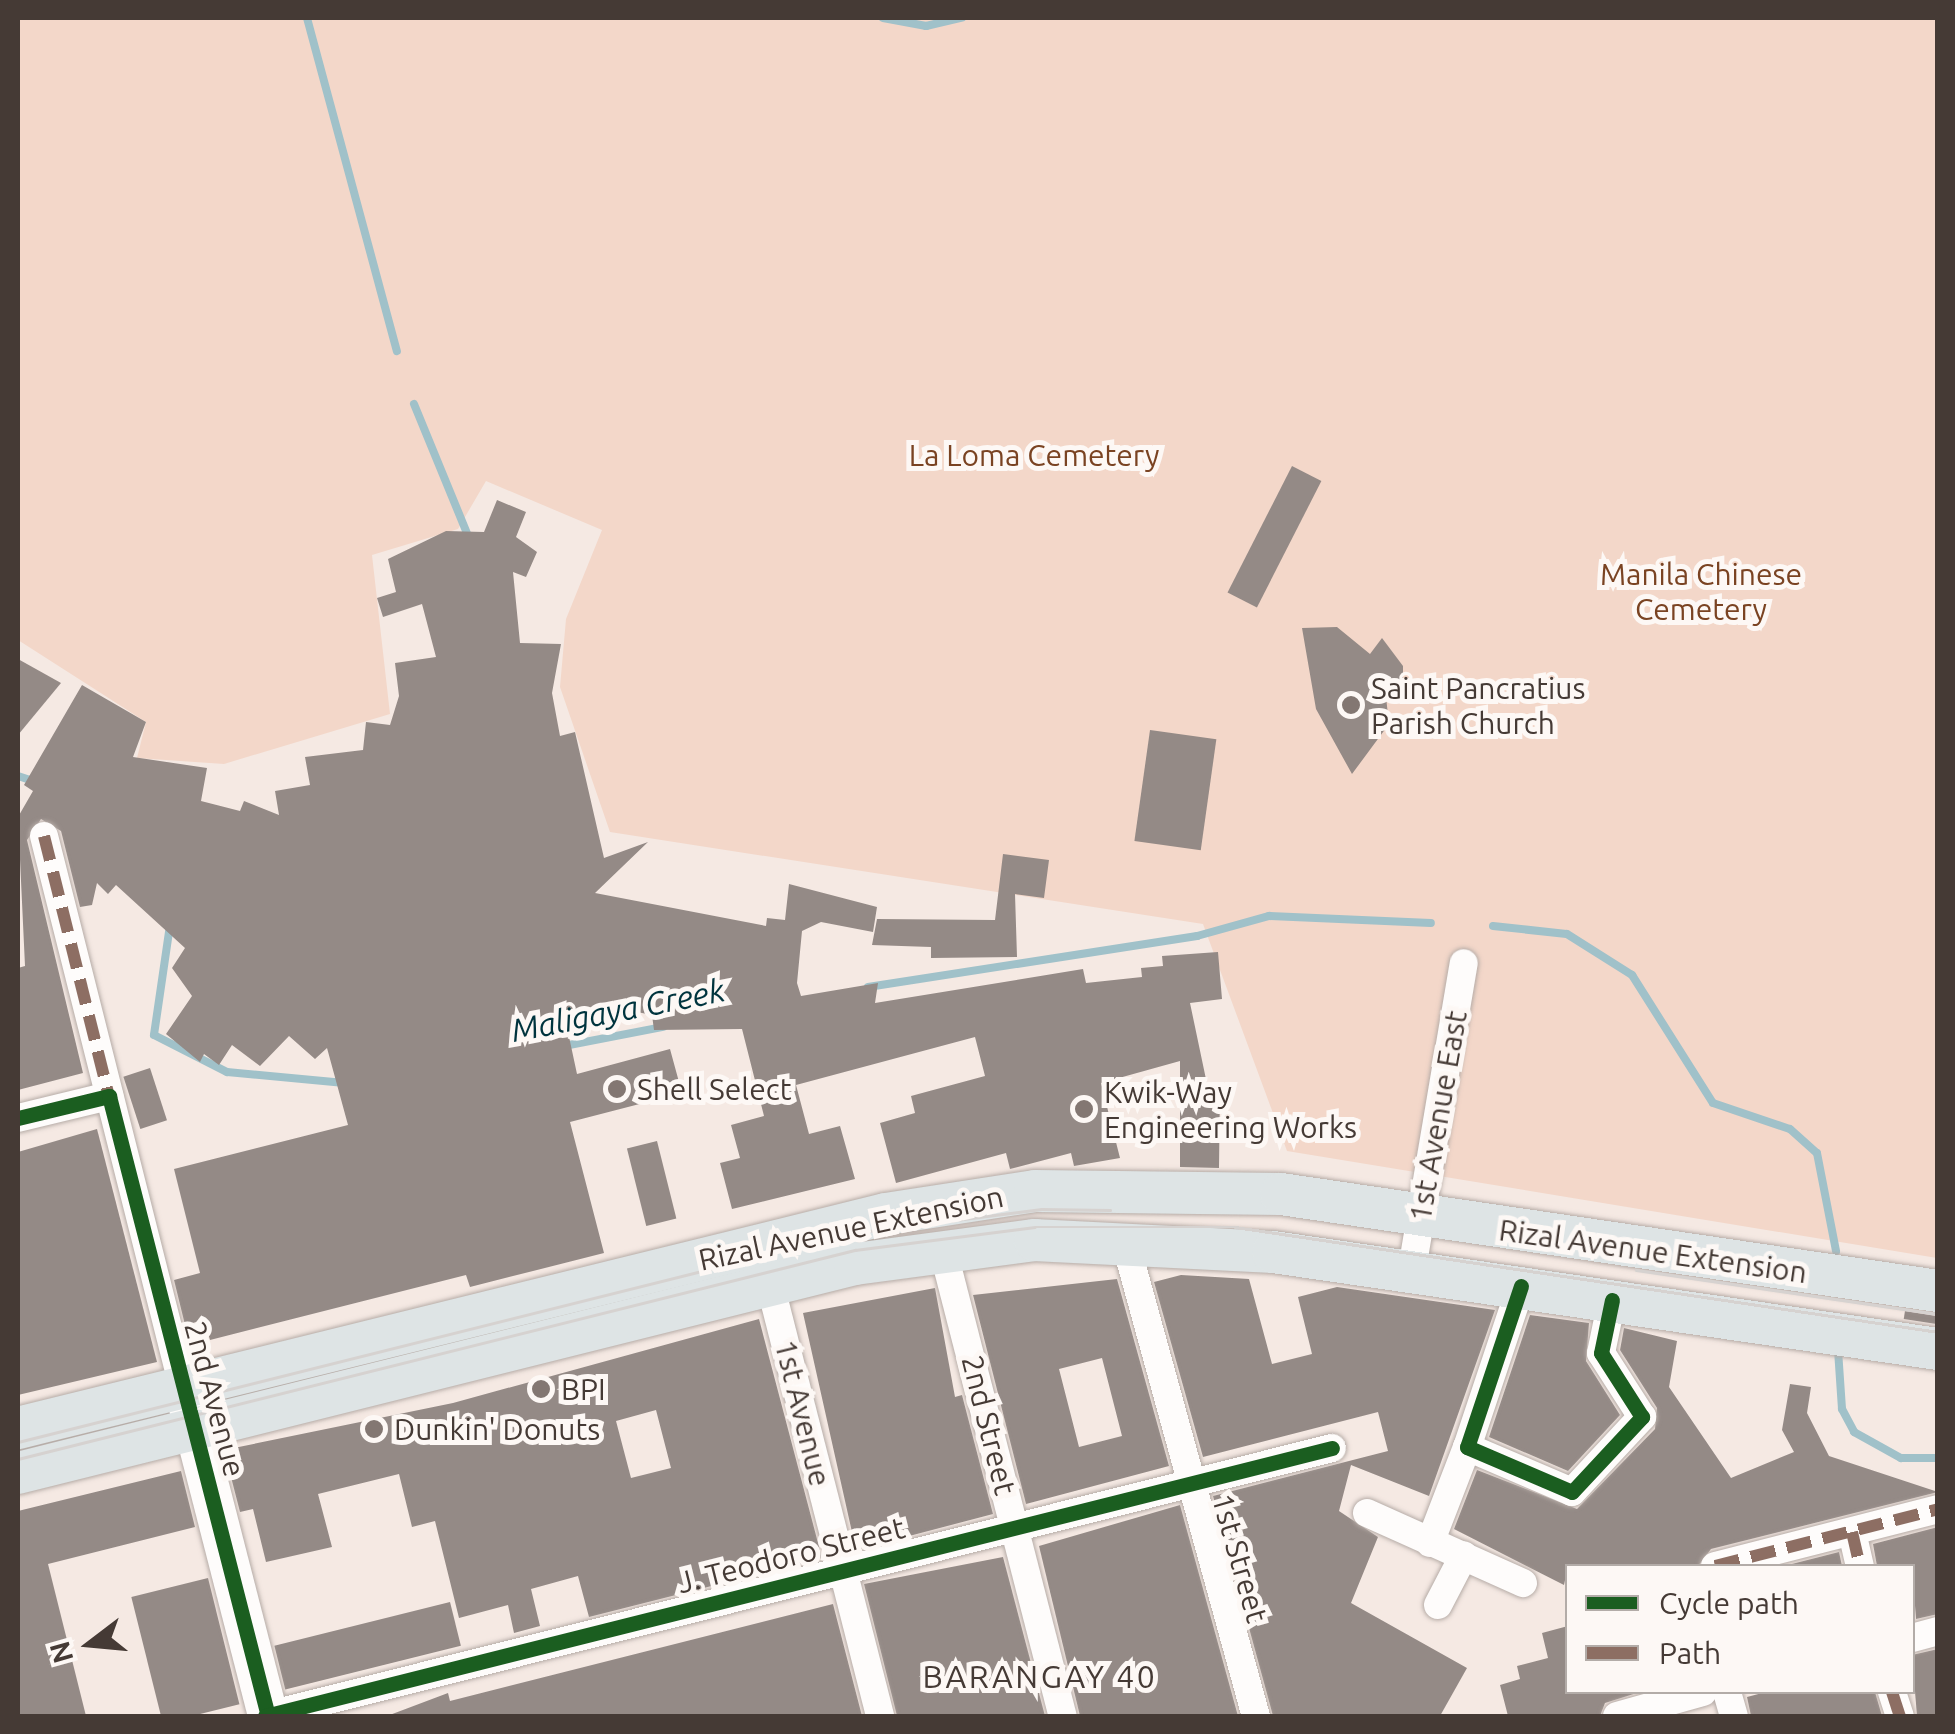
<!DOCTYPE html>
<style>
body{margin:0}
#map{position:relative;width:1955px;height:1734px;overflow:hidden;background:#f5e9e3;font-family:Ubuntu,sans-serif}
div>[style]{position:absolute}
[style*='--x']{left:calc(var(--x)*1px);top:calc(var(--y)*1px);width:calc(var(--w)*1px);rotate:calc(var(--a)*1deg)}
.green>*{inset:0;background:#f3d7c9}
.stream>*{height:8px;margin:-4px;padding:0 4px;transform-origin:4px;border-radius:4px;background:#a0c1c9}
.building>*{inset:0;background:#948a86;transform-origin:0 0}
.roads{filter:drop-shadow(0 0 2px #b6aca7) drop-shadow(0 0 2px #b6aca7)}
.street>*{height:28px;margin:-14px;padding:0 14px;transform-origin:14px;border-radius:14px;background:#fefcfb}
.secondary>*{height:40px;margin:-20px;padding:0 20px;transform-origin:20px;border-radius:20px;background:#fefcfb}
.primary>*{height:42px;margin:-21px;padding:0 21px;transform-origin:21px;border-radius:21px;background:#dee4e5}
.tram>*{height:2.5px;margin:-1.25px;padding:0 1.25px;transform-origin:1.25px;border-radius:1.25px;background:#d6d2d0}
.quiet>*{height:12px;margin-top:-6px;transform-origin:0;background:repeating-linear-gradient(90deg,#8d6e63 0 25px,transparent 0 37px)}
.cycleway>*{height:15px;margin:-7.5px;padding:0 7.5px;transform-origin:7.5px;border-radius:7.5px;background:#1b5e20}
.dots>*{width:28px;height:28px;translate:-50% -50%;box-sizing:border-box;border:5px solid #fdf8f5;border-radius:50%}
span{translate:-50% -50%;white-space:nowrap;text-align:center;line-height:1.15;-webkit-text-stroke:10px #fdf8f5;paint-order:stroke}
.park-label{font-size:30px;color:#7a4322}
.poi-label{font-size:30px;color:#453a35}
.left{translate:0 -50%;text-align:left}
.street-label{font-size:30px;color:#453a35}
.water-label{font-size:32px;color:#00343e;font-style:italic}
.neighbourhood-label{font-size:32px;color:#453a35;letter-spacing:2.5px}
.frame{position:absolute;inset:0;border:20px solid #453a35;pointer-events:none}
.legend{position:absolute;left:1565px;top:1564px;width:350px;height:130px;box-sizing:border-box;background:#fdf8f5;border:2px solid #b3aca8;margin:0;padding:12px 18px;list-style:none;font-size:30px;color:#453a35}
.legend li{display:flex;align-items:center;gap:20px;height:50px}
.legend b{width:50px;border:2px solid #b3aca8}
.north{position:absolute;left:40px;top:1594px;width:100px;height:100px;-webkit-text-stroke:8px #fdf8f5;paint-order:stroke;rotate:254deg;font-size:28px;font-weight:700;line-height:40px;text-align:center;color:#453a35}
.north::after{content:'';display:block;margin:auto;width:35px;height:45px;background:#453a35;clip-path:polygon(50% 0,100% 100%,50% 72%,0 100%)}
</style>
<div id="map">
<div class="green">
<div style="clip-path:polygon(18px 18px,1937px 18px,1937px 1258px,1287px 1151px,1203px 924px,610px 832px,560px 687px,566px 619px,602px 530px,486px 481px,458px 529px,372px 555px,390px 714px,224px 764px,137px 758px,146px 722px,18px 640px)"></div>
</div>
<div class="stream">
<div style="--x:307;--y:18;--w:345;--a:74.9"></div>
<div style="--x:883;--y:18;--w:44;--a:10.5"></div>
<div style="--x:926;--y:26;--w:37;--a:-13"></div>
<div style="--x:414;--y:404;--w:145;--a:67.7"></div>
<div style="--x:18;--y:776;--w:20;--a:18"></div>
<div style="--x:170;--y:925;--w:111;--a:98.3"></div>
<div style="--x:154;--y:1035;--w:82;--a:26.9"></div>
<div style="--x:227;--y:1072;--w:118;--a:5.4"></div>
<div style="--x:1493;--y:926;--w:74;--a:6.2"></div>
<div style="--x:1567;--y:934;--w:77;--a:32.2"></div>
<div style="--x:1632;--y:975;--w:151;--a:57.7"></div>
<div style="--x:1713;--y:1103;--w:81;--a:18.7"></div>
<div style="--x:1790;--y:1129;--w:36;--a:42"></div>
<div style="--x:1817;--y:1153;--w:100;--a:79"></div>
<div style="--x:868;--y:987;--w:333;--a:-8.8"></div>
<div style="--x:1197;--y:936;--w:75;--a:-15.5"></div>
<div style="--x:1269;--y:916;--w:162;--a:2.5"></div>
<div style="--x:564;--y:1046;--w:101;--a:-10.9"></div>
<div style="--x:1838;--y:1350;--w:59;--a:86.1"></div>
<div style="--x:1842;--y:1409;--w:26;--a:62"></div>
<div style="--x:1854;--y:1432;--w:54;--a:29"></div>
<div style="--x:1901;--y:1458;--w:37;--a:0"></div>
</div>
<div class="building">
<div style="left:1292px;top:466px;width:33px;height:142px;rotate:27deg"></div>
<div style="clip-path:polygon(497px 500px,526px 512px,516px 537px,537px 552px,526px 577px,513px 572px,520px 643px,561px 644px,552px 693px,560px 736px,575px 732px,604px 858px,648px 842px,595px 893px,766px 926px,767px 918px,785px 920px,789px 884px,877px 907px,873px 932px,821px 922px,802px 931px,797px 983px,801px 996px,878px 983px,875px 1003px,1083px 969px,1086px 983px,1142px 977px,1141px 968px,1163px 966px,1162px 956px,1218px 952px,1222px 999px,1190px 1003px,1207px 1084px,1220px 1084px,1219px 1168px,1180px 1167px,1180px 1061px,1101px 1083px,1120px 1158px,1074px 1166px,1071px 1153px,1010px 1169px,1006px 1153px,896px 1183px,880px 1123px,915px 1113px,911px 1096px,985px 1076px,975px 1037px,796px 1085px,809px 1134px,840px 1126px,855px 1179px,732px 1209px,720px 1163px,740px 1158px,731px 1125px,764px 1116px,742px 1029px,654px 1030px,652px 1015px,637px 1012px,568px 1032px,577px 1074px,670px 1049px,682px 1093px,570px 1122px,604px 1253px,470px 1287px,466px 1275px,210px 1340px,204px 1320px,185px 1325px,174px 1280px,200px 1273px,174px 1169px,348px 1125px,327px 1048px,315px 1059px,289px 1036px,260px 1066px,232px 1045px,219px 1065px,204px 1054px,200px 1062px,166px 1034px,192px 996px,172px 968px,185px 948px,116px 885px,108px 894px,97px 883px,92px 905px,80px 907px,61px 831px,41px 819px,27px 840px,83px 1073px,18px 1090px,18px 968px,25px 966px,18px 817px,33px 791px,24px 785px,82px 685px,146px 722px,133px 757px,207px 768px,201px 801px,240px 811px,244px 801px,279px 815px,275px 791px,310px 785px,305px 757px,363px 750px,366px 722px,390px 725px,399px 696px,395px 663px,436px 657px,422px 604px,383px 617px,377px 598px,396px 592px,388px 559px,446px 531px,484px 532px)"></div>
<div style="clip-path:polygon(1337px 627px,1370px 654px,1382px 638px,1403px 666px,1403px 700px,1386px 697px,1389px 724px,1352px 774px,1316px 709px,1302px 628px)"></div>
<div style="clip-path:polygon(18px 659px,61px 683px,18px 735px)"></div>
<div style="left:1150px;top:730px;width:67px;height:112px;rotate:8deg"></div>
<div style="clip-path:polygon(1003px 854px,1049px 860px,1044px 898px,1015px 894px,1017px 957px,931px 958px,931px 947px,872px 945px,877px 919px,995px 920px)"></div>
<div style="left:150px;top:1068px;width:55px;height:28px;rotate:72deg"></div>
<div style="clip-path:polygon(97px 1129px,157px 1362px,18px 1395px,18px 1152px)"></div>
<div style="left:657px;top:1141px;width:80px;height:31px;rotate:76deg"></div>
<div style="clip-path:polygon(1181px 1275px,1249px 1279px,1272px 1364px,1312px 1354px,1298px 1297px,1337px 1287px,1495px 1310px,1429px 1496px,1351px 1465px,1339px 1511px,1378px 1537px,1351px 1603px,1467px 1668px,1440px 1716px,1273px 1716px,1213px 1496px,1388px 1451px,1378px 1412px,1203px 1457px,1154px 1282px)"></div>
<div style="clip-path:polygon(evenodd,1117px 1279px,1169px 1466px,1026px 1504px,973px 1295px,1117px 1279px,1102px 1358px,1122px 1436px,1079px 1447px,1059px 1369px,1102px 1358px)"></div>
<div style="clip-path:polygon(935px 1288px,955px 1397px,962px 1395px,993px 1514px,856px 1550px,803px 1313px)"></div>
<div style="left:1905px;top:1311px;width:33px;height:8px;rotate:9deg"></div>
<div style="clip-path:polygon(1530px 1315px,1589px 1323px,1586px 1361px,1620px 1415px,1568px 1471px,1489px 1437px)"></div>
<div style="clip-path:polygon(evenodd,759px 1319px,822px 1558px,589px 1617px,578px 1576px,531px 1589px,540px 1626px,514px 1633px,508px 1605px,459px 1618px,435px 1521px,412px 1527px,399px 1474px,318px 1494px,332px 1547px,266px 1562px,253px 1509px,240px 1512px,224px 1450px,453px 1403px,759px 1319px,656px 1410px,671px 1468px,631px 1478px,616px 1421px,656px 1410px)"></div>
<div style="clip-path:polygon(1624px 1328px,1677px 1341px,1669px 1387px,1731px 1478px,1794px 1452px,1782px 1430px,1790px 1384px,1811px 1387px,1807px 1413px,1829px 1456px,1938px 1492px,1711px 1549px,1698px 1566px,1568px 1566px,1564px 1585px,1454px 1529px,1477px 1470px,1577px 1509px,1655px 1429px,1657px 1408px,1620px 1350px)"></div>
<div style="clip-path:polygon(181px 1471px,195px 1527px,48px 1564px,86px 1716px,18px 1716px,18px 1511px)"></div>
<div style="clip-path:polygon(1180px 1505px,1238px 1716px,1080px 1716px,1039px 1546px)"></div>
<div style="clip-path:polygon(1938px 1527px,1938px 1614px,1916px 1619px,1912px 1566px,1877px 1566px,1873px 1544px)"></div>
<div style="clip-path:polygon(1839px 1552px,1842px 1566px,1784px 1566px)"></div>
<div style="clip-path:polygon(1003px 1557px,1045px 1716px,897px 1716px,864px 1584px)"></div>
<div style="left:208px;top:1578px;width:130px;height:79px;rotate:76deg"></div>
<div style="left:450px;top:1602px;width:45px;height:181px;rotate:76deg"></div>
<div style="clip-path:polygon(833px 1604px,862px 1716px,387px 1716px,448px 1693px,450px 1701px)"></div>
<div style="clip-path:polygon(1568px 1626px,1568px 1692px,1640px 1692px,1605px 1703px,1600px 1716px,1508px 1716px,1500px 1685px,1520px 1679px,1517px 1666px,1548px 1658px,1542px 1633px)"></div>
<div style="clip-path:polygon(1938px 1649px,1938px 1716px,1917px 1716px,1912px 1655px)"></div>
<div style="clip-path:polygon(1766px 1692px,1875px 1692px,1882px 1716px,1751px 1716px,1747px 1697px)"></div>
</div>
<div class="roads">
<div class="street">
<div style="--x:44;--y:836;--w:568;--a:75.84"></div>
<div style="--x:18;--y:1118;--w:94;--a:-13.6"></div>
<div style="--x:1125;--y:1241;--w:493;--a:74.6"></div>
<div style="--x:943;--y:1250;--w:481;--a:75.6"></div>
<div style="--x:1412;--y:1269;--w:310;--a:-80.4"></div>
<div style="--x:770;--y:1284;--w:446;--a:75.7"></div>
<div style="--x:1521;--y:1286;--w:170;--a:108.5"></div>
<div style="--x:1467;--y:1447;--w:114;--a:23.2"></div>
<div style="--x:1572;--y:1492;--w:103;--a:-47"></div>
<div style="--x:1642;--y:1417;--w:76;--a:-122.6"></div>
<div style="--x:1601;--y:1353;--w:54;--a:-78.3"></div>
<div style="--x:1367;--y:1513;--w:171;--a:24.2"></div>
<div style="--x:1852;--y:1532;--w:35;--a:77"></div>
<div style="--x:1430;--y:1543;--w:103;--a:-68.9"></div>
<div style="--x:1715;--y:1566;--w:230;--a:-14.3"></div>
<div style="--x:1438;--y:1605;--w:56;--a:-62.5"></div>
<div style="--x:1912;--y:1638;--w:27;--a:-15"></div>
<div style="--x:1727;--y:1692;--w:25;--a:74"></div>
<div style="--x:1892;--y:1692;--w:25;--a:72"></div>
<div style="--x:265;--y:1716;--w:1100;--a:-14.1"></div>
<div style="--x:1617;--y:1716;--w:89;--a:-15.6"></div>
</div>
<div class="secondary">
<div style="--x:186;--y:1396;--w:330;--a:75.6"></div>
</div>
<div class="primary">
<div style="--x:18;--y:1428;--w:894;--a:-13.85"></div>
<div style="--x:886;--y:1214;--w:151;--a:-8.8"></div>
<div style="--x:1035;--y:1191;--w:246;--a:0.7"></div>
<div style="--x:1281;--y:1194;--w:664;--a:8.4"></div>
<div style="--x:18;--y:1473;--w:863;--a:-14.02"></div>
<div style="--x:855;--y:1264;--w:182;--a:-7.6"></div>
<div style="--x:1035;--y:1240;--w:238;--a:2.9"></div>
<div style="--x:1273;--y:1252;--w:672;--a:8.3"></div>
</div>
</div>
<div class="tram">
<div style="--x:1636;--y:1270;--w:305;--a:8.3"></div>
<div style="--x:18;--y:1442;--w:862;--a:-14.04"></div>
<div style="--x:854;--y:1233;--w:189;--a:-7.3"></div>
<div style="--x:1041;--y:1209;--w:69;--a:0.8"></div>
<div style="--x:18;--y:1459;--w:863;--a:-14.02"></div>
<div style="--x:855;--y:1250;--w:181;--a:-7.3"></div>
<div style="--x:1035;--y:1227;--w:200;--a:0"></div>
<div style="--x:1235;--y:1227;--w:711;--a:8.49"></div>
</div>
<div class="quiet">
<div style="--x:44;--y:836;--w:268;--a:76"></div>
<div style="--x:1852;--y:1532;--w:35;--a:77"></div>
<div style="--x:1715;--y:1566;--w:230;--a:-14.3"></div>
<div style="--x:1892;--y:1692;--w:25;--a:72"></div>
</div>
<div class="cycleway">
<div style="--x:18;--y:1118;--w:94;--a:-13.6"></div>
<div style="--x:109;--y:1096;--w:640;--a:75.62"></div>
<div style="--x:1521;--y:1286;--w:170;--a:108.5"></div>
<div style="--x:1467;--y:1447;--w:114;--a:23.2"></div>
<div style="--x:1572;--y:1492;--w:103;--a:-47"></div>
<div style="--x:1642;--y:1417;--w:76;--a:-122.6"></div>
<div style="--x:1601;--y:1353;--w:54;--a:-78.3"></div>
<div style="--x:265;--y:1716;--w:1100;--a:-14.1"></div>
</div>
<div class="dots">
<div style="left:1351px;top:705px;background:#837772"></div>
<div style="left:617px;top:1089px;background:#837772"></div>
<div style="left:1084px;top:1109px;background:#837772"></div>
<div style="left:541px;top:1389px;background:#837772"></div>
<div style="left:374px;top:1429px;background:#837772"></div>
</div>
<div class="park-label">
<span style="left:1034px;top:455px">La Loma Cemetery</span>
<span style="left:1701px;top:591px">Manila Chinese<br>Cemetery</span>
</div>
<div class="poi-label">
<span class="left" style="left:1371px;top:705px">Saint Pancratius<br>Parish Church</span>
<span class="left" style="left:637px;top:1089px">Shell Select</span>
<span class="left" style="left:1104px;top:1109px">Kwik-Way<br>Engineering Works</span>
<span class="left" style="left:561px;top:1389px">BPI</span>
<span class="left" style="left:394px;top:1429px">Dunkin' Donuts</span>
</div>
<div class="street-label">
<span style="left:1438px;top:1116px;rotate:-80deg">1st Avenue East</span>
<span style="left:851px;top:1228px;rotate:-12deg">Rizal Avenue Extension</span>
<span style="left:1653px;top:1251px;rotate:8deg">Rizal Avenue Extension</span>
<span style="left:215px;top:1399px;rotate:75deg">2nd Avenue</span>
<span style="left:803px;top:1413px;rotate:76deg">1st Avenue</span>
<span style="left:989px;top:1425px;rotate:76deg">2nd Street</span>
<span style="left:791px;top:1555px;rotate:-14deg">J. Teodoro Street</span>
<span style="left:1240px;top:1558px;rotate:74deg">1st Street</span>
</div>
<div class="water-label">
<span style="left:618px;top:1010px;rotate:-11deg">Maligaya Creek</span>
</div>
<div class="neighbourhood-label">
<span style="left:1040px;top:1676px">BARANGAY 40</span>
</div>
<div class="frame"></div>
<ul class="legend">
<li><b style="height:12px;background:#1b5e20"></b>Cycle path</li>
<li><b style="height:12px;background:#8d6e63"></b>Path</li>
</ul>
<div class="north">N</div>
</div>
